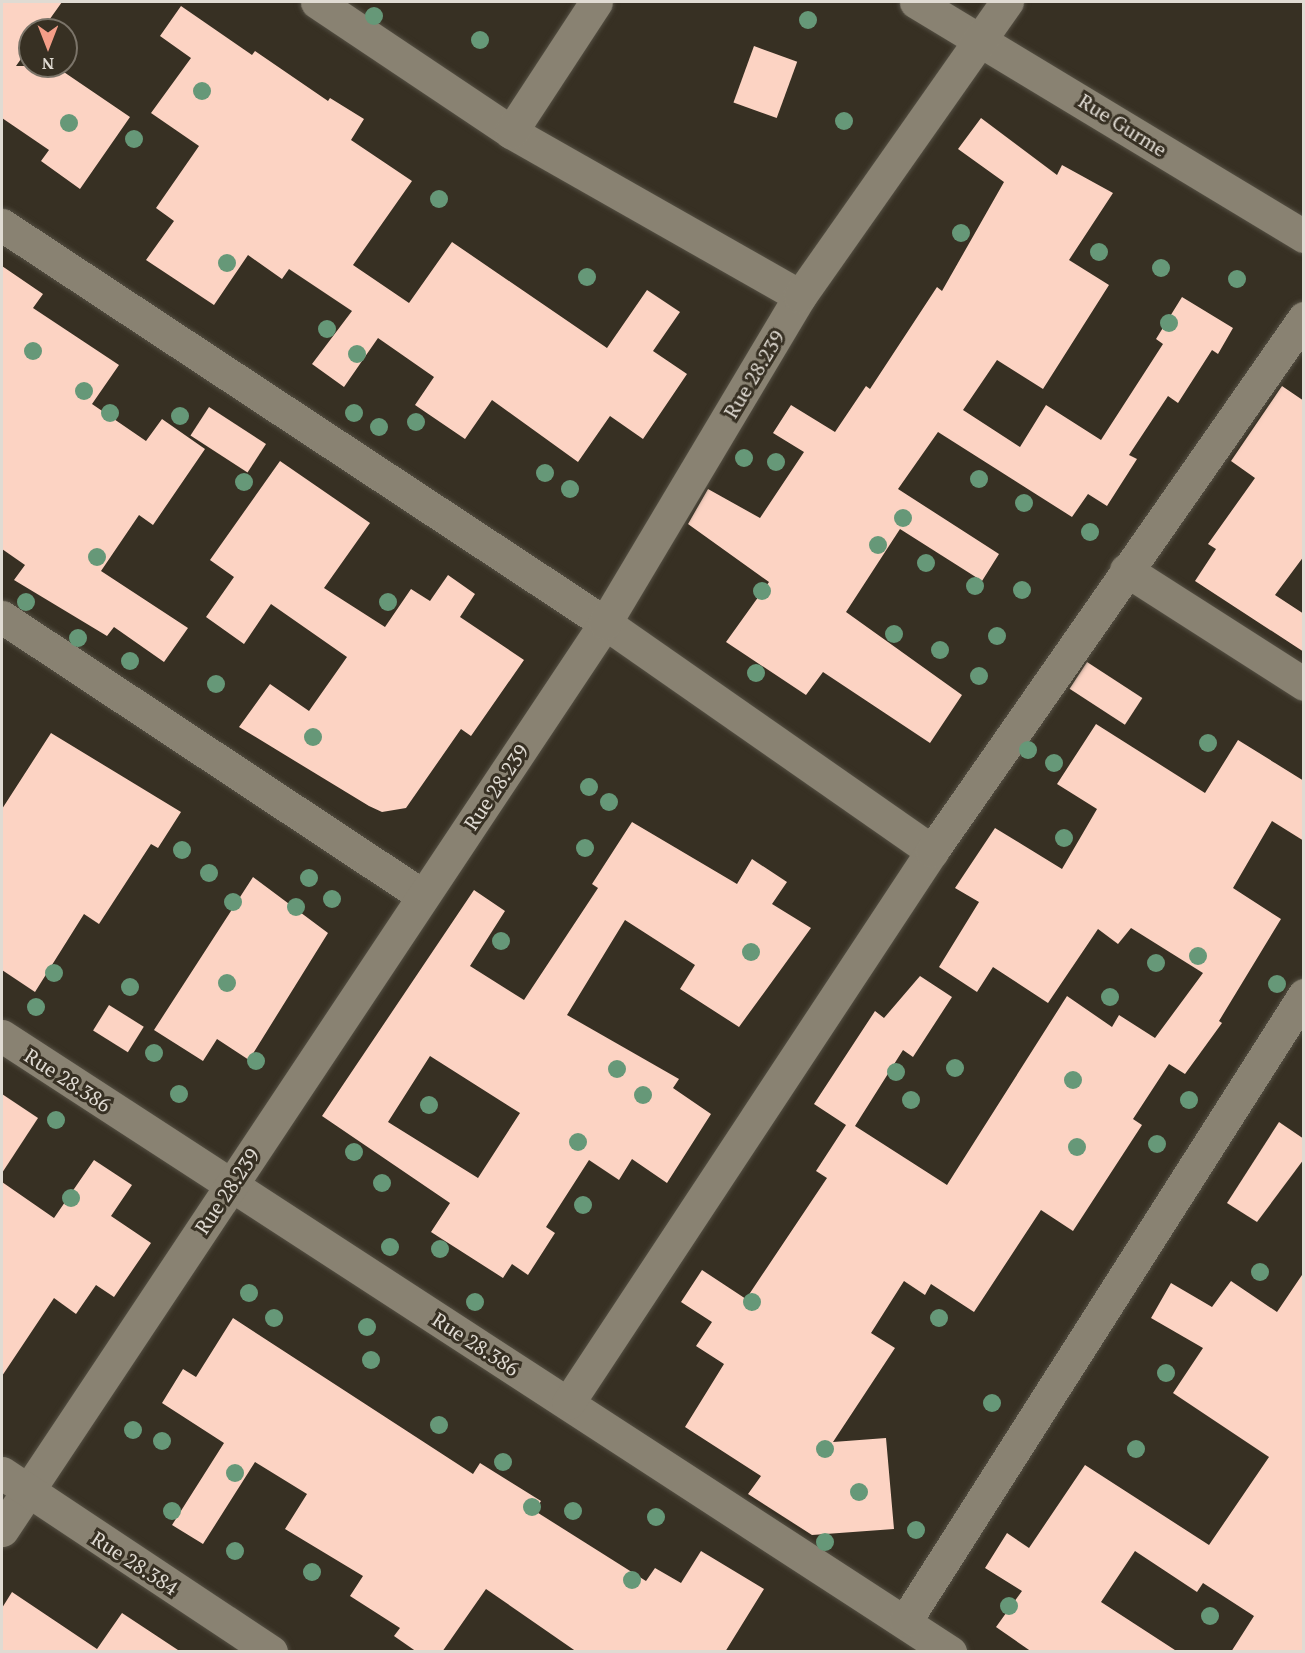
<!DOCTYPE html>
<style>
body{margin:0}
#map{position:relative;width:1305px;height:1653px;overflow:hidden;background:#373023;font-family:"PT Serif",serif}
div>[style]{position:absolute}
[style*='--x']{left:calc(var(--x)*1px);top:calc(var(--y)*1px);width:calc(var(--w)*1px);rotate:calc(var(--a)*1deg)}
.building>*{inset:0;background:#fcd3c3;transform-origin:0 0}
.roads{filter:drop-shadow(0 0 2px #544f43) drop-shadow(0 0 2px #544f43)}
.minor>*{height:33px;margin:-16.5px;padding:0 16.5px;transform-origin:16.5px;border-radius:16.5px;background:#898272}
.tertiary>*{height:33px;margin:-16.5px;padding:0 16.5px;transform-origin:16.5px;border-radius:16.5px;background:#898272}
.trees>*{width:18px;height:18px;margin:-9px;border-radius:50%;background:#669878}
span{translate:-50% -50%;white-space:nowrap;text-align:center;line-height:1.15;-webkit-text-stroke:6px #373023;paint-order:stroke}
.street-label{font-size:20px;color:#e0dbd3}
.frame{position:absolute;inset:0;border:3px solid #e0dbd3;pointer-events:none}
.north{position:absolute;left:18px;top:18px;width:60px;height:60px;box-sizing:border-box;background:#373023;border:2px solid #7b7469;border-radius:50%;rotate:180deg;font-size:16px;font-weight:700;line-height:24px;text-align:center;color:#e0dbd3}
.north::after{content:'';display:block;margin:auto;width:21px;height:27px;background:#f49e88;clip-path:polygon(50% 0,100% 100%,50% 72%,0 100%)}
</style>
<div id="map">
<div class="building">
<div style="clip-path:polygon(2px 2px,62px 2px,42px 30px,30px 30px,30px 46px,16px 66px,55px 66px,130px 117px,80px 189px,41px 161px,49px 150px,2px 118px)"></div>
<div style="clip-path:polygon(181px 6px,252px 55px,255px 51px,328px 101px,330px 98px,364px 119px,351px 140px,412px 181px,353px 265px,409px 303px,452px 242px,607px 348px,647px 290px,680px 312px,653px 351px,687px 374px,643px 439px,610px 416px,578px 462px,492px 400px,465px 439px,415px 405px,434px 377px,378px 338px,344px 387px,312px 364px,352px 311px,289px 269px,282px 279px,248px 255px,214px 305px,146px 260px,174px 221px,156px 208px,199px 146px,151px 113px,191px 58px,160px 36px)"></div>
<div style="left:754px;top:46px;width:46px;height:60px;rotate:20deg"></div>
<div style="clip-path:polygon(981px 118px,1057px 175px,1062px 165px,1113px 193px,1069px 260px,1109px 285px,1043px 389px,997px 360px,963px 410px,1020px 447px,1046px 405px,1101px 440px,1163px 344px,1156px 339px,1182px 297px,1233px 328px,1218px 354px,1212px 350px,1178px 403px,1168px 396px,1129px 455px,1137px 459px,1107px 506px,1088px 494px,1072px 517px,938px 432px,898px 489px,999px 554px,982px 581px,900px 529px,846px 612px,962px 695px,930px 743px,823px 672px,806px 695px,726px 642px,769px 582px,688px 524px,708px 489px,760px 518px,804px 452px,773px 433px,791px 405px,835px 432px,866px 386px,870px 389px,937px 287px,942px 291px,1004px 182px,958px 149px)"></div>
<div style="clip-path:polygon(2px 266px,43px 294px,33px 308px,119px 365px,92px 404px,146px 441px,162px 419px,205px 449px,153px 525px,139px 515px,101px 571px,188px 628px,164px 662px,114px 627px,107px 636px,14px 580px,25px 565px,2px 549px)"></div>
<div style="clip-path:polygon(1282px 386px,1304px 401px,1304px 556px,1275px 595px,1304px 614px,1304px 652px,1195px 581px,1216px 549px,1208px 544px,1255px 478px,1231px 461px)"></div>
<div style="left:209px;top:407px;width:68px;height:34px;rotate:33deg"></div>
<div style="clip-path:polygon(280px 461px,370px 523px,324px 588px,385px 627px,411px 589px,430px 601px,448px 575px,475px 594px,460px 617px,524px 660px,471px 736px,461px 729px,406px 808px,382px 812px,369px 806px,239px 727px,270px 684px,309px 711px,347px 657px,271px 604px,244px 644px,206px 617px,234px 577px,210px 560px)"></div>
<div style="left:1087px;top:662px;width:66px;height:32px;rotate:33deg"></div>
<div style="clip-path:polygon(1096px 724px,1205px 793px,1238px 740px,1304px 781px,1304px 841px,1272px 821px,1233px 888px,1281px 919px,1219px 1021px,1222px 1023px,1185px 1074px,1169px 1064px,1133px 1119px,1142px 1125px,1073px 1231px,1041px 1210px,974px 1312px,931px 1284px,925px 1295px,904px 1281px,871px 1333px,895px 1348px,833px 1442px,886px 1438px,894px 1529px,812px 1535px,748px 1494px,761px 1476px,685px 1427px,724px 1364px,696px 1346px,712px 1322px,681px 1302px,702px 1270px,746px 1299px,827px 1178px,816px 1171px,846px 1125px,814px 1104px,875px 1011px,884px 1018px,920px 976px,952px 997px,913px 1057px,903px 1050px,855px 1126px,947px 1185px,1067px 996px,1112px 1027px,1119px 1015px,1155px 1038px,1203px 973px,1131px 928px,1118px 944px,1098px 929px,1048px 1003px,993px 967px,977px 992px,939px 967px,979px 902px,955px 888px,995px 828px,1062px 869px,1097px 809px,1057px 784px)"></div>
<div style="clip-path:polygon(51px 733px,181px 812px,158px 848px,151px 844px,99px 924px,84px 914px,35px 992px,2px 970px,2px 809px)"></div>
<div style="clip-path:polygon(evenodd,632px 822px,737px 884px,752px 859px,787px 882px,772px 904px,811px 928px,739px 1027px,680px 989px,695px 965px,625px 920px,567px 1015px,679px 1079px,673px 1088px,711px 1114px,667px 1183px,632px 1159px,619px 1180px,589px 1160px,546px 1227px,555px 1233px,528px 1275px,512px 1264px,503px 1278px,431px 1232px,450px 1203px,322px 1116px,474px 890px,505px 911px,470px 966px,524px 1000px,598px 888px,592px 884px,632px 822px,430px 1056px,520px 1113px,478px 1178px,388px 1122px,430px 1056px)"></div>
<div style="clip-path:polygon(253px 877px,328px 933px,249px 1060px,217px 1039px,203px 1061px,154px 1030px)"></div>
<div style="left:109px;top:1005px;width:41px;height:30px;rotate:32deg"></div>
<div style="clip-path:polygon(2px 1094px,38px 1118px,2px 1173px)"></div>
<div style="clip-path:polygon(1279px 1122px,1304px 1139px,1304px 1159px,1257px 1222px,1227px 1203px)"></div>
<div style="clip-path:polygon(94px 1160px,132px 1185px,111px 1216px,151px 1243px,114px 1297px,96px 1285px,76px 1314px,54px 1298px,2px 1376px,2px 1182px,54px 1218px)"></div>
<div style="clip-path:polygon(1304px 1272px,1304px 1652px,1231px 1652px,1254px 1616px,1203px 1583px,1197px 1592px,1135px 1551px,1101px 1602px,1178px 1652px,1032px 1652px,996px 1627px,1022px 1591px,985px 1568px,1007px 1533px,1029px 1548px,1085px 1465px,1209px 1545px,1269px 1457px,1173px 1393px,1203px 1348px,1151px 1318px,1171px 1283px,1212px 1307px,1231px 1281px,1277px 1312px)"></div>
<div style="clip-path:polygon(233px 1318px,473px 1474px,480px 1463px,541px 1501px,535px 1511px,646px 1581px,655px 1568px,681px 1583px,701px 1551px,764px 1589px,725px 1652px,577px 1652px,486px 1589px,442px 1652px,417px 1652px,394px 1636px,400px 1628px,350px 1596px,363px 1576px,285px 1529px,307px 1494px,255px 1462px,203px 1544px,172px 1525px,224px 1443px,162px 1403px,183px 1369px,196px 1377px)"></div>
<div style="clip-path:polygon(12px 1592px,97px 1649px,122px 1613px,181px 1652px,2px 1652px,2px 1608px)"></div>
</div>
<div class="roads">
<div class="minor">
<div style="--x:317;--y:2;--w:234;--a:33.8"></div>
<div style="--x:511;--y:132;--w:332;--a:29.6"></div>
<div style="--x:916;--y:2;--w:453;--a:31.1"></div>
<div style="--x:511;--y:132;--w:155;--a:-56.8"></div>
<div style="--x:2;--y:225;--w:723;--a:33.43"></div>
<div style="--x:605;--y:623;--w:399;--a:34.9"></div>
<div style="--x:1126;--y:570;--w:211;--a:32.6"></div>
<div style="--x:2;--y:617;--w:505;--a:33.53"></div>
<div style="--x:2;--y:1036;--w:1131;--a:33.02"></div>
<div style="--x:568;--y:1403;--w:661;--a:-56.6"></div>
<div style="--x:932;--y:851;--w:650;--a:-55.09"></div>
<div style="--x:2;--y:1530;--w:1089;--a:-56.38"></div>
<div style="--x:605;--y:623;--w:381;--a:-59.2"></div>
<div style="--x:800;--y:296;--w:360;--a:-54.9"></div>
<div style="--x:906;--y:1620;--w:741;--a:-57.51"></div>
</div>
<div class="tertiary">
<div style="--x:2;--y:1473;--w:323;--a:33.6"></div>
</div>
</div>
<div class="trees">
<div style="left:374px;top:16px"></div>
<div style="left:808px;top:20px"></div>
<div style="left:480px;top:40px"></div>
<div style="left:202px;top:91px"></div>
<div style="left:844px;top:121px"></div>
<div style="left:69px;top:123px"></div>
<div style="left:134px;top:139px"></div>
<div style="left:439px;top:199px"></div>
<div style="left:961px;top:233px"></div>
<div style="left:1099px;top:252px"></div>
<div style="left:227px;top:263px"></div>
<div style="left:1161px;top:268px"></div>
<div style="left:587px;top:277px"></div>
<div style="left:1237px;top:279px"></div>
<div style="left:1169px;top:323px"></div>
<div style="left:327px;top:329px"></div>
<div style="left:33px;top:351px"></div>
<div style="left:357px;top:354px"></div>
<div style="left:84px;top:391px"></div>
<div style="left:110px;top:413px"></div>
<div style="left:354px;top:413px"></div>
<div style="left:180px;top:416px"></div>
<div style="left:416px;top:422px"></div>
<div style="left:379px;top:427px"></div>
<div style="left:744px;top:458px"></div>
<div style="left:776px;top:462px"></div>
<div style="left:545px;top:473px"></div>
<div style="left:979px;top:479px"></div>
<div style="left:244px;top:482px"></div>
<div style="left:570px;top:489px"></div>
<div style="left:1024px;top:503px"></div>
<div style="left:903px;top:518px"></div>
<div style="left:1090px;top:532px"></div>
<div style="left:878px;top:545px"></div>
<div style="left:97px;top:557px"></div>
<div style="left:926px;top:563px"></div>
<div style="left:975px;top:586px"></div>
<div style="left:1022px;top:590px"></div>
<div style="left:762px;top:591px"></div>
<div style="left:26px;top:602px"></div>
<div style="left:388px;top:602px"></div>
<div style="left:894px;top:634px"></div>
<div style="left:997px;top:636px"></div>
<div style="left:78px;top:638px"></div>
<div style="left:940px;top:650px"></div>
<div style="left:130px;top:661px"></div>
<div style="left:756px;top:673px"></div>
<div style="left:979px;top:676px"></div>
<div style="left:216px;top:684px"></div>
<div style="left:313px;top:737px"></div>
<div style="left:1208px;top:743px"></div>
<div style="left:1028px;top:750px"></div>
<div style="left:1054px;top:763px"></div>
<div style="left:589px;top:787px"></div>
<div style="left:609px;top:802px"></div>
<div style="left:1064px;top:838px"></div>
<div style="left:585px;top:848px"></div>
<div style="left:182px;top:850px"></div>
<div style="left:209px;top:873px"></div>
<div style="left:309px;top:878px"></div>
<div style="left:332px;top:899px"></div>
<div style="left:233px;top:902px"></div>
<div style="left:296px;top:907px"></div>
<div style="left:501px;top:941px"></div>
<div style="left:751px;top:952px"></div>
<div style="left:1198px;top:956px"></div>
<div style="left:1156px;top:963px"></div>
<div style="left:54px;top:973px"></div>
<div style="left:227px;top:983px"></div>
<div style="left:1277px;top:984px"></div>
<div style="left:130px;top:987px"></div>
<div style="left:1110px;top:997px"></div>
<div style="left:36px;top:1007px"></div>
<div style="left:154px;top:1053px"></div>
<div style="left:256px;top:1061px"></div>
<div style="left:955px;top:1068px"></div>
<div style="left:617px;top:1069px"></div>
<div style="left:896px;top:1072px"></div>
<div style="left:1073px;top:1080px"></div>
<div style="left:179px;top:1094px"></div>
<div style="left:643px;top:1095px"></div>
<div style="left:911px;top:1100px"></div>
<div style="left:1189px;top:1100px"></div>
<div style="left:429px;top:1105px"></div>
<div style="left:56px;top:1120px"></div>
<div style="left:578px;top:1142px"></div>
<div style="left:1157px;top:1144px"></div>
<div style="left:1077px;top:1147px"></div>
<div style="left:354px;top:1152px"></div>
<div style="left:382px;top:1183px"></div>
<div style="left:71px;top:1198px"></div>
<div style="left:583px;top:1205px"></div>
<div style="left:390px;top:1247px"></div>
<div style="left:440px;top:1249px"></div>
<div style="left:1260px;top:1272px"></div>
<div style="left:249px;top:1293px"></div>
<div style="left:475px;top:1302px"></div>
<div style="left:752px;top:1302px"></div>
<div style="left:274px;top:1318px"></div>
<div style="left:939px;top:1318px"></div>
<div style="left:367px;top:1327px"></div>
<div style="left:371px;top:1360px"></div>
<div style="left:1166px;top:1373px"></div>
<div style="left:992px;top:1403px"></div>
<div style="left:439px;top:1425px"></div>
<div style="left:133px;top:1430px"></div>
<div style="left:162px;top:1441px"></div>
<div style="left:825px;top:1449px"></div>
<div style="left:1136px;top:1449px"></div>
<div style="left:503px;top:1462px"></div>
<div style="left:235px;top:1473px"></div>
<div style="left:859px;top:1492px"></div>
<div style="left:532px;top:1507px"></div>
<div style="left:172px;top:1511px"></div>
<div style="left:573px;top:1511px"></div>
<div style="left:656px;top:1517px"></div>
<div style="left:916px;top:1530px"></div>
<div style="left:825px;top:1542px"></div>
<div style="left:235px;top:1551px"></div>
<div style="left:312px;top:1572px"></div>
<div style="left:632px;top:1580px"></div>
<div style="left:1009px;top:1606px"></div>
<div style="left:1210px;top:1616px"></div>
</div>
<div class="street-label">
<span style="left:1123px;top:125px;rotate:32deg">Rue Gurme</span>
<span style="left:754px;top:374px;rotate:-59deg">Rue 28.239</span>
<span style="left:496px;top:787px;rotate:-56deg">Rue 28.239</span>
<span style="left:68px;top:1080px;rotate:33deg">Rue 28.386</span>
<span style="left:227px;top:1191px;rotate:-56deg">Rue 28.239</span>
<span style="left:476px;top:1344px;rotate:33deg">Rue 28.386</span>
<span style="left:135px;top:1563px;rotate:33deg">Rue 28.384</span>
</div>
<div class="frame"></div>
<div class="north">N</div>
</div>
